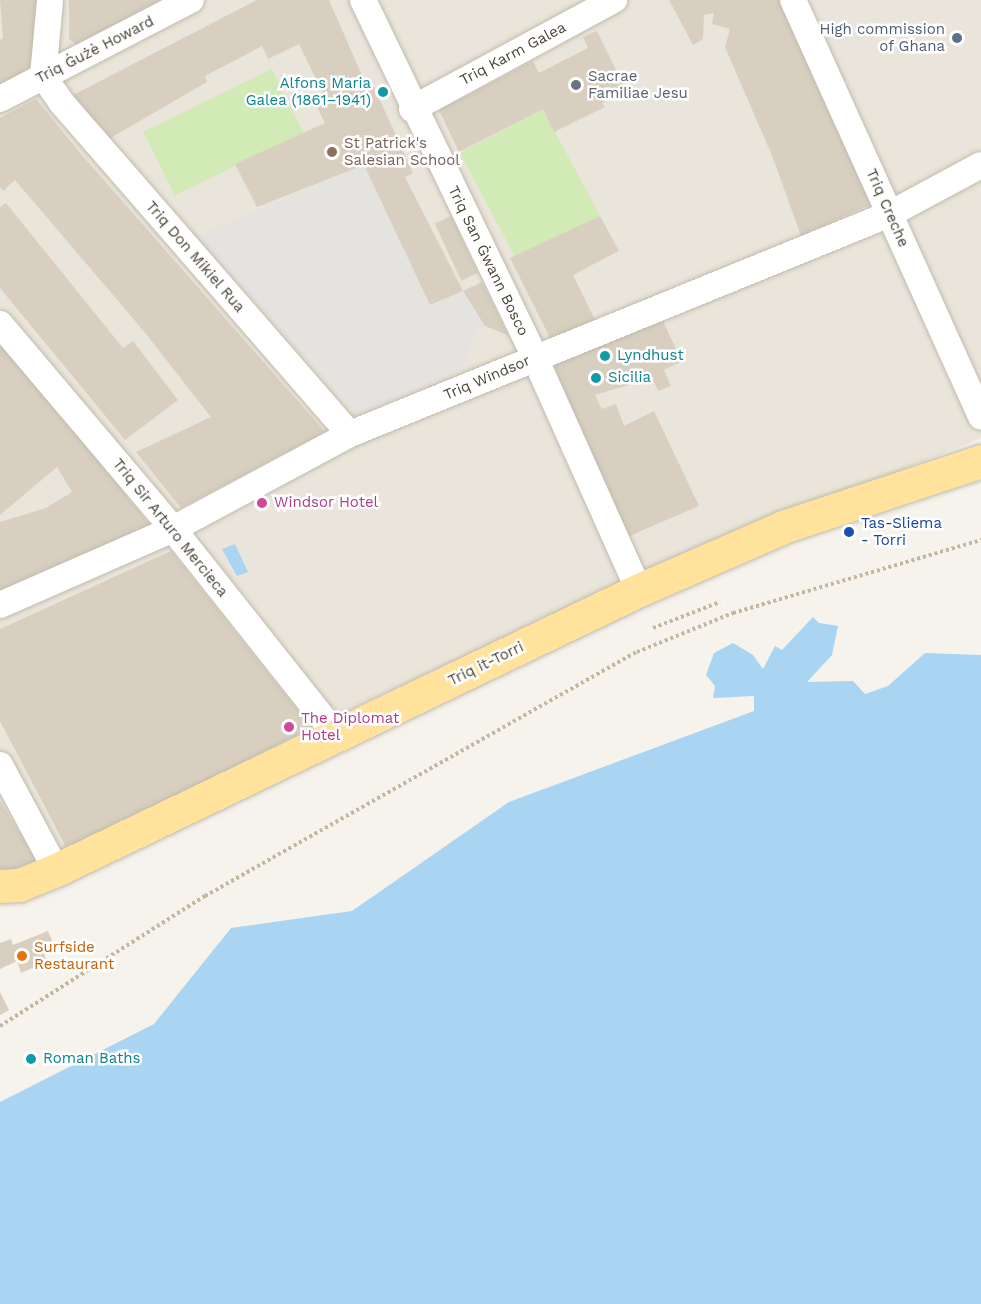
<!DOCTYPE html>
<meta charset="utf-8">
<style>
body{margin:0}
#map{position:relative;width:981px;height:1304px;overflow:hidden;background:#f6f3ec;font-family:"Work Sans",sans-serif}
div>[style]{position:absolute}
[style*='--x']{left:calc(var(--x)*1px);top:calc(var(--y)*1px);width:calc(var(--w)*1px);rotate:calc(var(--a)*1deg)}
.residential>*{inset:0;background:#eae5da}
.green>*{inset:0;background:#d2eab5;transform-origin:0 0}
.parking>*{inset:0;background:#e5e3e0}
.water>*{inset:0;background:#a9d4f2}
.building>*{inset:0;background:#d8cfc1;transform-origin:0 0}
.path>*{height:4px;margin-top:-2px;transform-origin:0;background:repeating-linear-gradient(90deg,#c4b79f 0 3px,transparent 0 6px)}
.roads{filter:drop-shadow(0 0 2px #c2bbae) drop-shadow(0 0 2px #c2bbae)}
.minor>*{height:26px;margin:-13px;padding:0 13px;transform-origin:13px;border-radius:13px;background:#fff}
.major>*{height:33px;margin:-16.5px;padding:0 16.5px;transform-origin:16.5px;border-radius:16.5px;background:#ffe39c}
.dots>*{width:16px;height:16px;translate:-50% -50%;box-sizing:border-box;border:3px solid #fff;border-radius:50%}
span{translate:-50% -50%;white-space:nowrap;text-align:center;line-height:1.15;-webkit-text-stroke:5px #fff;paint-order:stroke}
.service-label{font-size:15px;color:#4e5e75}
.right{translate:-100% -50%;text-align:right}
.street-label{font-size:15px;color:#4b4439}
.worship-label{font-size:15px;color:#5b616d}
.left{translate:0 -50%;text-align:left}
.culture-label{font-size:15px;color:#0d838f}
.education-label{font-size:15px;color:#785e54}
.hotel-label{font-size:15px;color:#b23c85}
.transit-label{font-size:15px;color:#164399}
.food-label{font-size:15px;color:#c56008}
</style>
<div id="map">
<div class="residential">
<div style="clip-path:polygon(0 0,981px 0,981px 438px,618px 586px,340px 714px,20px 872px,0 872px)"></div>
</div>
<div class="green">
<div style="left:272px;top:69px;width:71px;height:143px;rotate:64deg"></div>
<div style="left:543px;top:109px;width:121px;height:94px;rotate:62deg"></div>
</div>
<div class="parking">
<div style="clip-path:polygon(364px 165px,430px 305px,463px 291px,485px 326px,475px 331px,463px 370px,363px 413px,354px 412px,196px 236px)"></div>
</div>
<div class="water">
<div style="clip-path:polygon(235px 544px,248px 572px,237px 576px,222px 549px)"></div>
<div style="clip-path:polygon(813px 617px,819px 623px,838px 626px,832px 655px,807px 682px,853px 681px,865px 694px,888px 686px,925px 653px,981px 655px,981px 1304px,0 1304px,0 1102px,154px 1024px,231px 928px,352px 911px,509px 802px,754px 711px,754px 696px,713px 698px,715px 686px,706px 675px,714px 653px,733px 643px,753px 655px,763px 669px,775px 646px,782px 650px)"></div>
</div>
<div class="building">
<div style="clip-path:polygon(0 0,39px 0,35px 59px,27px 70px,0 85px,0 40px,3px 38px)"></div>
<div style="clip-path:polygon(69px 0,161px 0,78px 46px,69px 39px)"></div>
<div style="clip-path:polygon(257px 0,329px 0,368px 89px,374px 87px,413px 173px,405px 177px,463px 291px,482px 282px,508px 335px,485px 326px,463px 291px,430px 305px,364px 165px,257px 207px,235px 164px,325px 123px,315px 103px,325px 98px,299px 44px,268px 59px,262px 46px,205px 76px,207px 82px,107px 140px,73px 95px)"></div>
<div style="clip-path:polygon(669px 0,784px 0,876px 202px,801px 236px,773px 158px,725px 47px,730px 29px,712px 24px,714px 13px,704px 15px,703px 39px,693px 45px)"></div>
<div style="clip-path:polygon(597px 31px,626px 90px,602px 103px,605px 107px,554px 132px,543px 109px,459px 152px,439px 110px,533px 61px,539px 73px,588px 48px,583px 37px)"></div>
<div style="clip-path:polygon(36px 99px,80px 153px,325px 432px,181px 508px,136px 452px,211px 417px,142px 329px,15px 180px,3px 191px,0 187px,0 118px)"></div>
<div style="clip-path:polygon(6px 203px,123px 348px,133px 341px,178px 400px,125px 440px,0 288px,0 207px)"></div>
<div style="left:451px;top:216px;width:63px;height:18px;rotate:65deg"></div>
<div style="clip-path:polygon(600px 216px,619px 251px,573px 275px,598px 326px,553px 344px,510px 258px)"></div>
<div style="clip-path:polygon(660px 315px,682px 361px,664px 370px,671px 386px,658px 391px,652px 378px,595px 395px,602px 409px,616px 404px,624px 426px,654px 411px,699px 506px,627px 537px,547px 363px)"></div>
<div style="clip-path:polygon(0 339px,150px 525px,0 591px,0 522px,46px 508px,72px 492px,57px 467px,0 515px)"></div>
<div style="clip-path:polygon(171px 551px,312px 728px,67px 849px,0 721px,0 629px)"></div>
<div style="clip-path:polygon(0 801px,38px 863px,20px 872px,0 872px)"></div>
<div style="clip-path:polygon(48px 931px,55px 948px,44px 952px,46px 962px,21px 973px,17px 961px,0 969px,0 943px,11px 939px,13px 945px)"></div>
<div style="clip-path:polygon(0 992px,9px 1010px,0 1015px)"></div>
</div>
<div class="path">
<div style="--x:653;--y:628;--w:72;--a:-21.2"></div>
<div style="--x:0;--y:1026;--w:243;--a:-32.4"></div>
<div style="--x:205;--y:896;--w:496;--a:-29.5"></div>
<div style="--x:637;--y:652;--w:104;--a:-22.1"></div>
<div style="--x:733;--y:613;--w:259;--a:-16.4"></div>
</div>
<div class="roads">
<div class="minor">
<div style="--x:363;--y:0;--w:397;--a:64.3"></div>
<div style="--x:535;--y:358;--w:254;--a:65.9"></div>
<div style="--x:793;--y:0;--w:457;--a:65.7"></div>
<div style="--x:43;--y:76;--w:32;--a:55"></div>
<div style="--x:61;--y:102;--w:440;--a:49"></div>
<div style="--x:43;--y:76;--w:76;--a:-84.7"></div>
<div style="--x:0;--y:99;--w:215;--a:-27.4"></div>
<div style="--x:412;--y:109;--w:230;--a:-28.4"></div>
<div style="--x:0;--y:324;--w:268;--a:49.8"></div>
<div style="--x:173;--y:529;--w:264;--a:51.6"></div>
<div style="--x:0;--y:605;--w:189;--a:-23.7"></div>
<div style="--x:173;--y:529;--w:201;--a:-28.2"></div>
<div style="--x:350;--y:434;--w:583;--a:-22.17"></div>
<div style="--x:890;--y:214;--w:103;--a:-28.3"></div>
<div style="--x:0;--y:765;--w:119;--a:61.9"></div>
</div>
<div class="major">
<div style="--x:0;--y:886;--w:19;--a:-3"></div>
<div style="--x:19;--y:885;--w:40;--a:-22"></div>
<div style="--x:56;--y:870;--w:647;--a:-25.65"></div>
<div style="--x:639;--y:590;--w:157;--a:-23.6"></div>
<div style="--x:783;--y:527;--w:209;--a:-18.4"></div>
</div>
</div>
<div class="dots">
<div style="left:957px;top:38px;background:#5c6f8a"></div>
<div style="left:576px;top:85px;background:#6b7280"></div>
<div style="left:383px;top:92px;background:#0f9aa8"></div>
<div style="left:332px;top:152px;background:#8d6e63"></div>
<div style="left:605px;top:356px;background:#0f9aa8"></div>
<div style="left:596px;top:378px;background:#0f9aa8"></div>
<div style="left:262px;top:503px;background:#d1479c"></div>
<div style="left:849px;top:532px;background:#1a4fb4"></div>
<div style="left:289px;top:727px;background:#d1479c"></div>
<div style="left:22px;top:956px;background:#e8710a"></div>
<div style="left:31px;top:1059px;background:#0f9aa8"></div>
</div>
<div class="service-label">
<span class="right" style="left:945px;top:38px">High commission<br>of Ghana</span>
</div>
<div class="street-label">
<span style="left:95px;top:50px;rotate:-27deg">Triq Ġużè Howard</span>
<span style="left:513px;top:54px;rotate:-28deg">Triq Karm Galea</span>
<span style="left:887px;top:208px;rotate:66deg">Triq Creche</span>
<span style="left:195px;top:257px;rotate:49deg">Triq Don Mikiel Rua</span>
<span style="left:488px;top:261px;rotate:64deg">Triq San Ġwann Bosco</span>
<span style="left:487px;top:378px;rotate:-23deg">Triq Windsor</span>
<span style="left:170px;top:528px;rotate:51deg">Triq Sir Arturo Mercieca</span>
<span style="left:486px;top:664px;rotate:-26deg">Triq it-Torri</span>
</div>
<div class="worship-label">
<span class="left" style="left:588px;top:85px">Sacrae<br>Familiae Jesu</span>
</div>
<div class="culture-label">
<span class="right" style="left:371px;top:92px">Alfons Maria<br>Galea (1861–1941)</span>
<span class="left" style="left:617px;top:356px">Lyndhust</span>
<span class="left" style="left:608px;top:378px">Sicilia</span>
<span class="left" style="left:43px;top:1059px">Roman Baths</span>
</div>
<div class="education-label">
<span class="left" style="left:344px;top:152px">St Patrick's<br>Salesian School</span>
</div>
<div class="hotel-label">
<span class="left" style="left:274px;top:503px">Windsor Hotel</span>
<span class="left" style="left:301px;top:727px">The Diplomat<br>Hotel</span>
</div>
<div class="transit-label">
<span class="left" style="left:861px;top:532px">Tas-Sliema<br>- Torri</span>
</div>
<div class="food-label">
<span class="left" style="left:34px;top:956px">Surfside<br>Restaurant</span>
</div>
</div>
